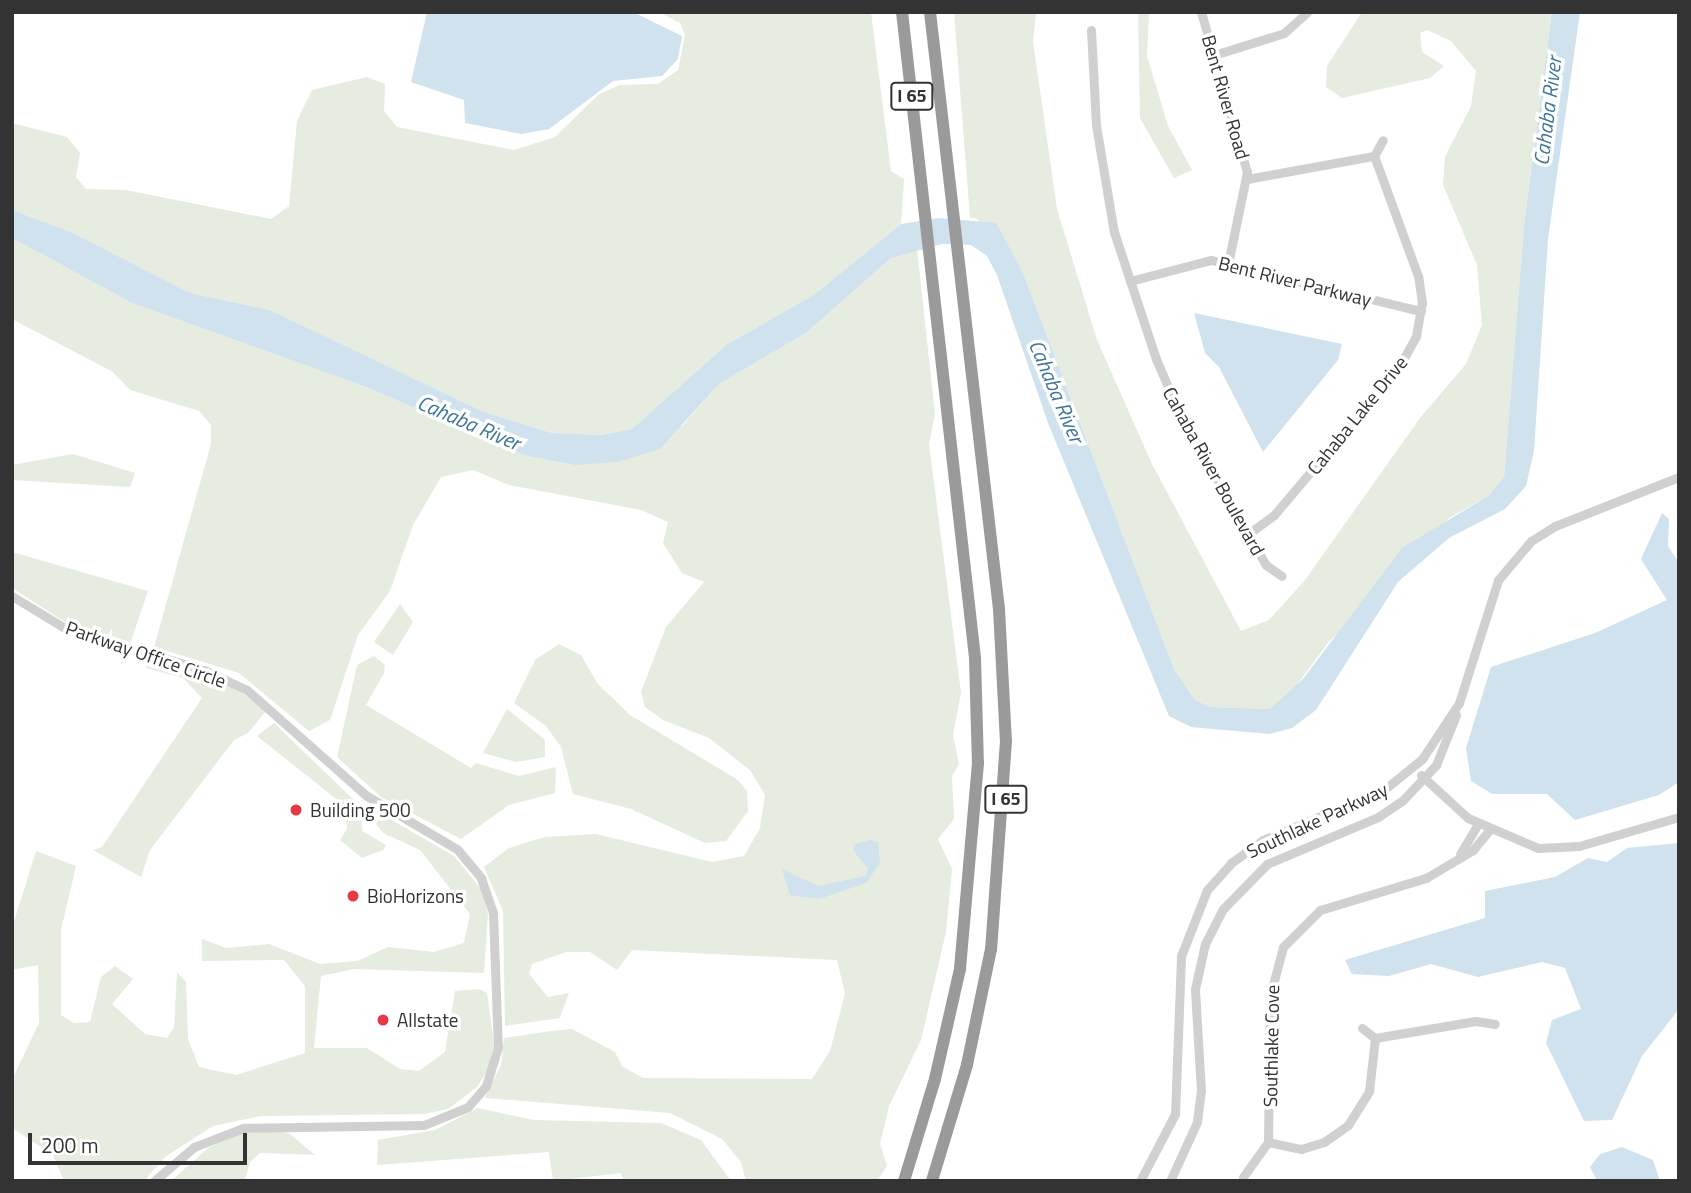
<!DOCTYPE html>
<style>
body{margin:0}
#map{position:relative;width:1691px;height:1193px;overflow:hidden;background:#fff;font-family:"Titillium Web",sans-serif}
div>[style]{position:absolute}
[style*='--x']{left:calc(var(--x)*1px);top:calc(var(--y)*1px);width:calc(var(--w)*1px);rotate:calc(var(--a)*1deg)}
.green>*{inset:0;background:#e6ecdf}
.water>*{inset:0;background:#cfe2ee}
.minor>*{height:9px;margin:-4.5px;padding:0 4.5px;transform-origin:4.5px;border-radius:4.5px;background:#d0d0d0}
.highway>*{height:12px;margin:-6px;padding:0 6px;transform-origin:6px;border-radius:6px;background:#9a9a9a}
.dots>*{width:19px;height:19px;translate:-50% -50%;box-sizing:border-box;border:4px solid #fff;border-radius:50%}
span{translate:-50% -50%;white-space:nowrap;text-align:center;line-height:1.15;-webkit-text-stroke:7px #fff;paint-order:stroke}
.shield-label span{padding:2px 5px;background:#fff;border:2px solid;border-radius:5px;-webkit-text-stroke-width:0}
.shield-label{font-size:18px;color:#333;font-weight:700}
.street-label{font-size:19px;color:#333}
.poi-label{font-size:19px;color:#333}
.left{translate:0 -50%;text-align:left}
.water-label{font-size:21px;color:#3f7597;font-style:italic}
.frame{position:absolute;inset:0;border:14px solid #333;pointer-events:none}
.scale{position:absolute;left:28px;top:1133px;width:219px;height:32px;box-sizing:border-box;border:4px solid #333;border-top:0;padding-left:9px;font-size:21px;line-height:24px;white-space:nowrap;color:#333;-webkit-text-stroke:5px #fff;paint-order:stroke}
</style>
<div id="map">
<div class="green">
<div style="clip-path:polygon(659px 12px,871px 12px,891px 171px,904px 179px,901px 224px,815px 294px,726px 345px,632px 429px,601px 435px,552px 433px,484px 412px,270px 310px,190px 293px,71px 232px,12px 210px,12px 123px,67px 137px,80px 153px,76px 177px,86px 189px,126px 190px,271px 219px,289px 206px,297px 121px,312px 90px,367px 77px,385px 84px,384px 111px,397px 127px,514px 150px,555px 137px,599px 94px,620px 85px,658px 84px,678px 70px,685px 35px,680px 23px)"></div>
<div style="clip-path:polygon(954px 12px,1036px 12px,1033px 42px,1057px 209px,1097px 340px,1152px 464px,1241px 631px,1269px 620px,1305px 580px,1420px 418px,1466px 364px,1482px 325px,1477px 265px,1443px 185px,1445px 157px,1471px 106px,1476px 71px,1451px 41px,1427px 30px,1420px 33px,1422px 52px,1444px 66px,1430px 78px,1342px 98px,1326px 87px,1327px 66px,1362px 12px,1552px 12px,1524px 225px,1504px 477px,1488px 496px,1449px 518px,1327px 644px,1285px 701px,1270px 709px,1211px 707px,1195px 700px,1174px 669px,1023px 273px,976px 218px,970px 218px)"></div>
<div style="clip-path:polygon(1138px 12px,1149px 12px,1147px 56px,1168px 126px,1192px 170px,1174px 178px,1140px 118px)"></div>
<div style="clip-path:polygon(12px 238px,132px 303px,366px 387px,527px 456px,574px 465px,682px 426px,719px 384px,806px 333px,891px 258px,917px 249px,935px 414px,929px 444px,961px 693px,953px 735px,959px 764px,952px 776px,954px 819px,938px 839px,952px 869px,946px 932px,921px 1040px,889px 1106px,880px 1144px,887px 1166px,877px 1181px,746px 1181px,741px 1162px,722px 1139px,670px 1113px,485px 1098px,501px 1065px,504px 1038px,551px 1031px,572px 1029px,615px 1052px,622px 1066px,643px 1078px,812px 1079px,830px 1051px,845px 994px,837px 960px,632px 950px,617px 970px,590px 952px,566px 952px,532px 964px,529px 974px,548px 997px,569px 993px,560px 1018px,505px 1026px,503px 911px,484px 867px,509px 848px,545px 837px,596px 834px,712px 862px,744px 856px,760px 828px,765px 795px,750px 770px,709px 738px,663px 720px,645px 707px,641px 692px,666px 627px,704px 582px,682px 573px,663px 543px,668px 522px,641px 510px,509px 485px,473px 470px,441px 477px,413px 525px,390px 591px,358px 635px,330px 720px,309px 731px,239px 673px,154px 647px,211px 444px,211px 425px,199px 411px,130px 390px,113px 372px,12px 319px)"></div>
<div style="clip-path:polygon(73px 454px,135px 473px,130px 487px,12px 480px,12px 465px)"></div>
<div style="clip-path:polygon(12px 552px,148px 591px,130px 644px,65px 622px,12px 588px)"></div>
<div style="clip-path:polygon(400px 604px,413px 622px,393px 655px,374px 642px)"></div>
<div style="clip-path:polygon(559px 644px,581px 655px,597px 683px,630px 715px,738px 780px,747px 791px,748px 811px,726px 841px,705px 843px,631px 809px,573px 794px,561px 747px,546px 726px,514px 703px,535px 660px)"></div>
<div style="clip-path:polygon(374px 656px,385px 665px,384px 673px,366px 705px,471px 768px,476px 763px,519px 776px,556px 767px,555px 793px,509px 805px,461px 839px,381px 797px,337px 757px,357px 665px)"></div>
<div style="clip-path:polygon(149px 660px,233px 686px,266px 711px,248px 733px,234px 740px,150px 850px,141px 877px,93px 850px,102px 847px,202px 698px,183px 678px,146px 668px)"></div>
<div style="clip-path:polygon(507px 709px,545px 740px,545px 757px,516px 762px,483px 753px)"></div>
<div style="clip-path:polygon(274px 723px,354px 800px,361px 808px,362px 831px,386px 845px,383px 850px,362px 858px,340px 840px,347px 829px,345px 806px,257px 736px)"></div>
<div style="clip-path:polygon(381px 814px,454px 856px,481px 889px,488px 913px,484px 973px,354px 969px,321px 976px,314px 1048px,367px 1048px,400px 1069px,419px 1071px,445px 1052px,455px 991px,479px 989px,487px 993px,494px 1044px,488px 1070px,477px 1087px,448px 1109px,425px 1114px,261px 1116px,213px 1126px,165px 1157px,144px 1181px,64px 1181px,53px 1155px,12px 1128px,12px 1080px,39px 1023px,38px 965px,12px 970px,12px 928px,36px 851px,76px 866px,61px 930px,61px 1015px,74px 1023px,90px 1022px,101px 977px,115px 966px,133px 979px,112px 1004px,145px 1034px,167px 1038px,174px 1028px,177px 972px,186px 982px,188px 1039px,199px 1067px,236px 1075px,305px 1053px,305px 986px,284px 960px,202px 961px,202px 939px,226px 948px,269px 944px,320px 964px,357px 961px,388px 947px,434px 952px,464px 943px,470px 914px,420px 850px,383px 833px,376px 824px)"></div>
<div style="clip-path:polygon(478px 1108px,533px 1120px,661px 1123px,701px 1140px,731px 1181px,624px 1181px,621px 1173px,553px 1181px,549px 1152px,377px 1165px,378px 1140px,435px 1130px)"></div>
<div style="clip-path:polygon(268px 1129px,290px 1134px,315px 1155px,260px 1153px,250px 1162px,245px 1179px,171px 1181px,208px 1148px,241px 1133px)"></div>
</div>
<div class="water">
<div style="clip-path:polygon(427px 12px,633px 12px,682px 36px,678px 59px,662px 76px,613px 81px,549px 129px,521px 134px,465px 123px,464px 100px,411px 82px)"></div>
<div style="clip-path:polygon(1552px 12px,1580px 12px,1548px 239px,1534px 451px,1526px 486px,1505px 509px,1449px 538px,1398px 582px,1316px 710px,1292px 728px,1270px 734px,1191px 727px,1169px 716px,1048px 423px,997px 275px,987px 256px,971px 245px,942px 244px,891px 258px,806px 333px,719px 384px,660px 449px,617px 462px,574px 465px,527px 456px,366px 387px,132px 303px,12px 238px,12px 210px,71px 232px,190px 293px,270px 310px,484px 412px,552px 433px,601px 435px,632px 429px,726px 345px,815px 294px,901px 224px,938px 218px,996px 223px,1023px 273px,1174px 669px,1195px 700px,1211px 707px,1270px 709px,1303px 679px,1402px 548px,1488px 496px,1504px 477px,1524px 225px)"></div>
<div style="clip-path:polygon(1194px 313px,1342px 344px,1338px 360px,1263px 452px,1219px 367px,1205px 353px)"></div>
<div style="clip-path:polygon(1662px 513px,1669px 519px,1668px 546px,1679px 563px,1679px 782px,1659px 795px,1575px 820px,1547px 794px,1492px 794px,1471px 781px,1466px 748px,1491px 667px,1595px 633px,1667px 600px,1641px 559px)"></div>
<div style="clip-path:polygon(870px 840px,878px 842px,880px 863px,866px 883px,819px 899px,790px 895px,782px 869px,818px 886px,866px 876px,868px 869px,853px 850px,855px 844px)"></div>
<div style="clip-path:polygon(1679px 843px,1679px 1009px,1642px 1056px,1612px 1120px,1584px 1121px,1546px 1043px,1552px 1020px,1581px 1009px,1565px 968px,1542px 962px,1478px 977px,1431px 964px,1389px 976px,1352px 974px,1345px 960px,1485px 918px,1485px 891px,1555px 877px,1588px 858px,1607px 862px,1627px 848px)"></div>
<div style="clip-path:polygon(1622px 1147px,1653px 1160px,1660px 1181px,1597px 1181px,1590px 1167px,1600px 1154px)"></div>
</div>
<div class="minor">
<div style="--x:1201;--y:12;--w:166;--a:74"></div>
<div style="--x:1247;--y:172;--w:94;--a:101.7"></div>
<div style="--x:1091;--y:30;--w:95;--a:87"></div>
<div style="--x:1096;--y:125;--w:109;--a:80.5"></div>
<div style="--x:1114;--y:232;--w:134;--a:71.7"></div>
<div style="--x:1156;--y:359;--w:58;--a:66.5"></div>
<div style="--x:1179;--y:412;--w:140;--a:60.5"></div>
<div style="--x:1248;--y:534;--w:36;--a:60"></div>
<div style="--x:1266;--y:565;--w:19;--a:35"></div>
<div style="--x:1214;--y:55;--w:73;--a:-17.4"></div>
<div style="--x:1284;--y:33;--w:31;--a:-42"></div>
<div style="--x:1374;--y:156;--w:18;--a:-61"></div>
<div style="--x:1247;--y:179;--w:129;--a:-10.3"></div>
<div style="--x:1130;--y:281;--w:84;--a:-14.5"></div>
<div style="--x:1211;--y:260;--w:216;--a:13.7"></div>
<div style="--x:1248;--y:534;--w:32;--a:-36"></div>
<div style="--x:1274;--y:515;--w:194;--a:-49.8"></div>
<div style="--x:1399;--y:367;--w:35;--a:-61"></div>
<div style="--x:1416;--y:336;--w:34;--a:-80"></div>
<div style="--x:1422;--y:303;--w:27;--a:-98"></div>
<div style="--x:1418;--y:276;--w:128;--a:-110.1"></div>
<div style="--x:12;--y:596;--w:60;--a:31.3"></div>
<div style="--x:63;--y:627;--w:147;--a:17"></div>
<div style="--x:204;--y:670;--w:47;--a:24.9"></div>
<div style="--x:247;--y:690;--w:160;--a:41.5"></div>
<div style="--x:367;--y:796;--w:104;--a:30.5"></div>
<div style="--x:457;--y:849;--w:38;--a:50"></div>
<div style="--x:481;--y:878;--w:37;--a:71"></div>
<div style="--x:493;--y:913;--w:134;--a:87.9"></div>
<div style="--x:498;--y:1047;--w:41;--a:107.1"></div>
<div style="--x:486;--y:1086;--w:28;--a:131"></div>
<div style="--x:468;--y:1107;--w:48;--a:157.8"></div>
<div style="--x:424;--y:1125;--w:181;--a:179.1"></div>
<div style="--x:243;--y:1128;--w:53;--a:158.8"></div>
<div style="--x:194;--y:1147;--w:52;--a:139.6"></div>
<div style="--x:1421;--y:775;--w:64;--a:42.5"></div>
<div style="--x:1468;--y:818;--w:76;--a:23.2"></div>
<div style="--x:1538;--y:848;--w:41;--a:-2.8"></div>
<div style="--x:1579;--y:846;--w:104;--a:-16.2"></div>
<div style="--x:1460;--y:854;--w:35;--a:-59"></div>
<div style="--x:1362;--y:1028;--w:16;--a:38"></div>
<div style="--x:1375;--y:1038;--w:102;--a:-9.6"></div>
<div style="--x:1476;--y:1021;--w:19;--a:9"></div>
<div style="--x:1268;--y:1142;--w:34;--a:12"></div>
<div style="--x:1301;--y:1149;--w:24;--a:-17"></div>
<div style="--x:1324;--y:1142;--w:29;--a:-35"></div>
<div style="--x:1348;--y:1125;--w:40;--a:-58"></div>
<div style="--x:1369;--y:1091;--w:53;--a:-83.5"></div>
<div style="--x:1243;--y:1177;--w:43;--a:-54.5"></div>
<div style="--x:1268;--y:1142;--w:146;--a:-89.2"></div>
<div style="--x:1270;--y:996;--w:51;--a:-75.1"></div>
<div style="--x:1283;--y:947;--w:52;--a:-45"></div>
<div style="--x:1320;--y:910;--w:111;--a:-16.8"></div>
<div style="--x:1426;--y:878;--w:55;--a:-30.8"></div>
<div style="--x:1473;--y:850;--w:26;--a:-51"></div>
<div style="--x:1140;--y:1181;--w:76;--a:-62.4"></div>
<div style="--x:1175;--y:1114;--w:158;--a:-87.8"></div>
<div style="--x:1181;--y:956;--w:71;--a:-68.5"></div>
<div style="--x:1207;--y:890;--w:36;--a:-48"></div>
<div style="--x:1231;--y:863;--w:39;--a:-36"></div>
<div style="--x:1263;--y:840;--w:132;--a:-22.7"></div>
<div style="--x:1385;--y:789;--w:48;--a:-39"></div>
<div style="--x:1422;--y:759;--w:67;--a:-56.5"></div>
<div style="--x:1459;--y:703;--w:129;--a:-72.4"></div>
<div style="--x:1498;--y:580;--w:51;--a:-49.8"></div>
<div style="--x:1531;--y:541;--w:28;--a:-32"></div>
<div style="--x:1555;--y:526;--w:133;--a:-21.6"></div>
<div style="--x:1170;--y:1181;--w:65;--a:-65.4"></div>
<div style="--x:1197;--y:1122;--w:31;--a:-83"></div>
<div style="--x:1201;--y:1091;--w:102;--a:-93.4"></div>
<div style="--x:1195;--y:989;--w:46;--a:-77.5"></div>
<div style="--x:1205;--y:944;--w:39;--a:-63"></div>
<div style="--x:1223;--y:909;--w:63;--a:-45.6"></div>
<div style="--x:1267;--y:864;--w:121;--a:-22.9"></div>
<div style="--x:1378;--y:817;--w:29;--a:-34"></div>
<div style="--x:1402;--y:801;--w:50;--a:-46.6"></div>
<div style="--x:1436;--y:765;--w:54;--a:-68.2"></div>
</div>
<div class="highway">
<div style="--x:902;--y:12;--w:650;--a:83.55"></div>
<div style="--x:975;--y:658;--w:105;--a:88.4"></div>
<div style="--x:978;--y:763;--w:207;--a:95"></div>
<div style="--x:960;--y:969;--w:113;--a:102.8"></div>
<div style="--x:935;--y:1079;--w:107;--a:106.9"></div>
<div style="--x:930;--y:12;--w:601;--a:83.41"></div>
<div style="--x:999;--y:609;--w:132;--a:87"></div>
<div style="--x:1006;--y:741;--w:209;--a:94.1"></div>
<div style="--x:991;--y:949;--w:118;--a:101.7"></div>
<div style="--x:967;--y:1065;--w:121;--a:106.8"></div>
</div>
<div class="dots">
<div style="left:296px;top:810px;background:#e63946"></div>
<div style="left:353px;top:896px;background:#e63946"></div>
<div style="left:383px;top:1020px;background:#e63946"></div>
</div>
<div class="shield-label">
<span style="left:912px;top:96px">I 65</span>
<span style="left:1006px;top:799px">I 65</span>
</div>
<div class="street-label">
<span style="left:1226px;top:97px;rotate:74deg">Bent River Road</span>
<span style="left:1295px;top:281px;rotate:14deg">Bent River Parkway</span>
<span style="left:1357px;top:415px;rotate:-51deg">Cahaba Lake Drive</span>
<span style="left:1214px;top:471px;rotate:61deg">Cahaba River Boulevard</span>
<span style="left:146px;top:654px;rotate:19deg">Parkway Office Circle</span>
<span style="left:1317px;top:820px;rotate:-25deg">Southlake Parkway</span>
<span style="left:1271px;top:1046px;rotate:-89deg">Southlake Cove</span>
</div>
<div class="poi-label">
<span class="left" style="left:310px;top:810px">Building 500</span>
<span class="left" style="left:367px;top:896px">BioHorizons</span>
<span class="left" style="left:397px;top:1020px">Allstate</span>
</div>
<div class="water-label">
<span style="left:1547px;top:111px;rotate:-83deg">Cahaba River</span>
<span style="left:1057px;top:391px;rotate:67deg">Cahaba River</span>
<span style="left:469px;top:422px;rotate:23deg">Cahaba River</span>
</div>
<div class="frame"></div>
<div class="scale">200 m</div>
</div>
